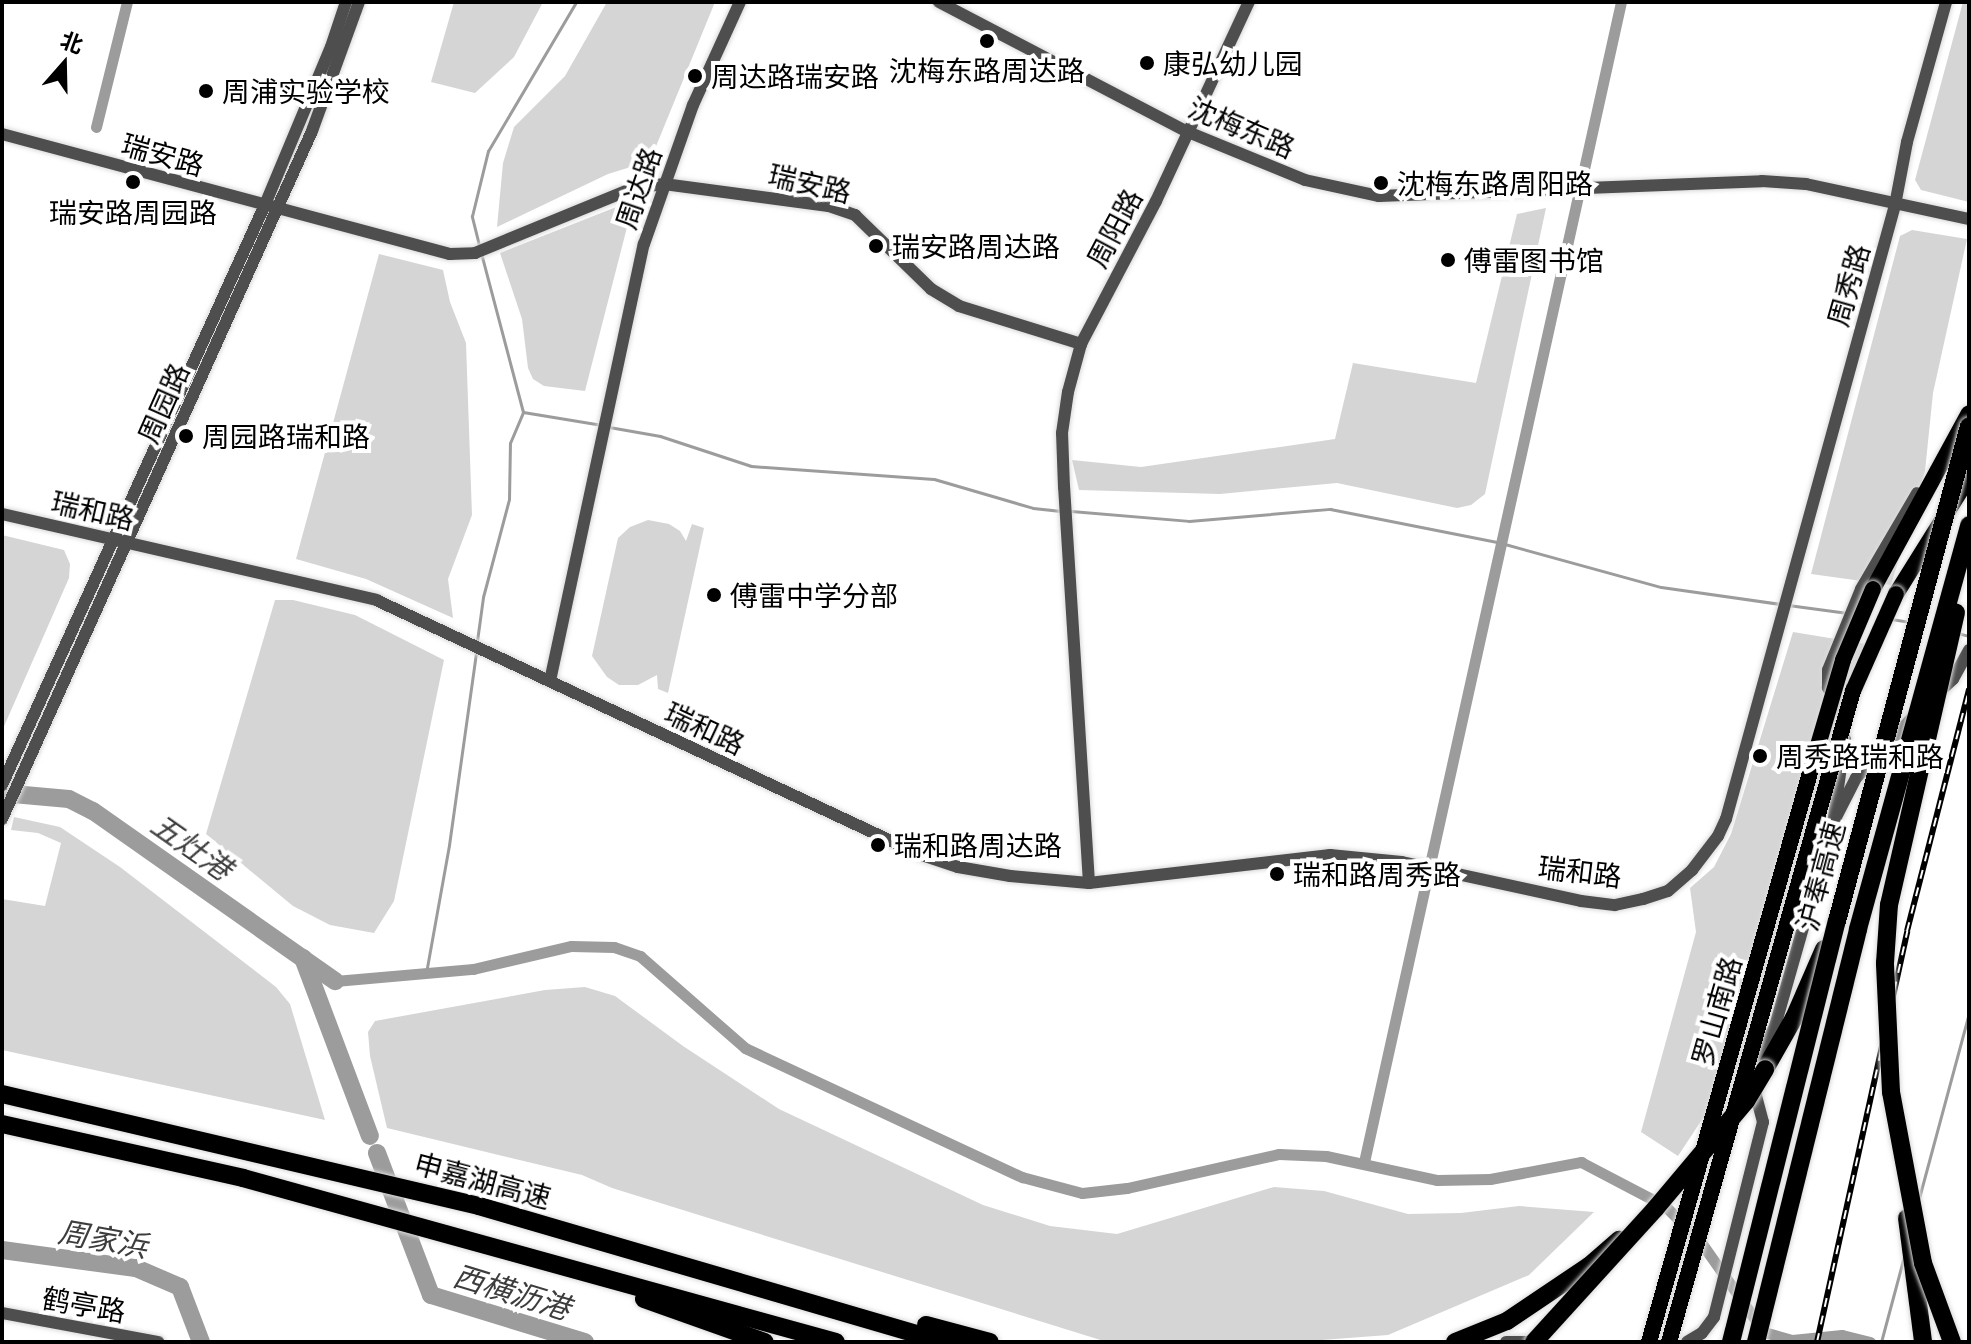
<!DOCTYPE html>
<meta charset="utf-8">
<style>
body{margin:0}
#map{position:relative;width:1971px;height:1344px;overflow:hidden;background:#fff;font-family:Barlow,"Noto Sans SC",sans-serif}
div>[style]{position:absolute}
[style*='--x']{left:calc(var(--x)*1px);top:calc(var(--y)*1px);width:calc(var(--w)*1px);rotate:calc(var(--a)*1deg)}
.green>*{inset:0;background:#d5d5d5}
.stream>*{height:3px;margin:-1.5px;padding:0 1.5px;transform-origin:1.5px;border-radius:1.5px;background:#9c9c9c}
.canal>*{height:11px;margin:-5.5px;padding:0 5.5px;transform-origin:5.5px;border-radius:5.5px;background:#9c9c9c}
.river>*{height:18px;margin:-9px;padding:0 9px;transform-origin:9px;border-radius:9px;background:#9c9c9c}
.roads{filter:drop-shadow(0 0 2px #dbdbdb) drop-shadow(0 0 2px #dbdbdb)}
.minor>*{height:12px;margin:-6px;padding:0 6px;transform-origin:6px;border-radius:6px;background:#4e4e4e}
.major>*{height:16px;margin:-8px;padding:0 8px;transform-origin:8px;border-radius:8px;background:#000}
.highway>*{height:18px;margin:-9px;padding:0 9px;transform-origin:9px;border-radius:9px;background:#000}
.rail>*{height:6px;margin-top:-3px;transform-origin:0;background:repeating-linear-gradient(90deg,#fff 0 9px,#000 0 18px);box-sizing:border-box;border-block:2px solid #000}
.bridges{filter:drop-shadow(0 0 2px #dbdbdb) drop-shadow(0 0 2px #dbdbdb)}
.major-bridge>*{height:16px;margin:-8px;padding:0 8px;transform-origin:8px;border-radius:8px;background:#000}
.highway-bridge>*{height:18px;margin:-9px;padding:0 9px;transform-origin:9px;border-radius:9px;background:#000}
.dots>*{width:22px;height:22px;translate:-50% -50%;box-sizing:border-box;border:4px solid #fff;border-radius:50%}
span{translate:-50% -50%;white-space:nowrap;text-align:center;line-height:1.15;-webkit-text-stroke:8px #fff;paint-order:stroke}
.poi-label{font-size:28px;color:#000}
.left{translate:0 -50%;text-align:left}
.street-label{font-size:28px;color:#000}
.water-label{font-size:30px;color:#3d3d3d;font-style:italic}
.frame{position:absolute;inset:0;border:4px solid #000;pointer-events:none}
.north{position:absolute;left:24px;top:24px;width:80px;height:80px;-webkit-text-stroke:6px #fff;paint-order:stroke;rotate:20deg;font-size:22px;font-weight:700;line-height:32px;text-align:center;color:#000}
.north::after{content:'';display:block;margin:auto;width:28px;height:36px;background:#000;clip-path:polygon(50% 0,100% 100%,50% 72%,0 100%)}
</style>
<div id="map">
<div class="green">
<div style="clip-path:polygon(454px 2px,543px 2px,514px 57px,475px 93px,431px 82px)"></div>
<div style="clip-path:polygon(607px 2px,715px 2px,650px 161px,608px 174px,497px 227px,503px 163px,514px 127px,565px 76px)"></div>
<div style="clip-path:polygon(1963px 2px,1969px 2px,1969px 202px,1921px 190px,1915px 180px)"></div>
<div style="clip-path:polygon(634px 200px,585px 391px,544px 386px,533px 379px,528px 368px,522px 319px,500px 253px)"></div>
<div style="clip-path:polygon(1546px 208px,1485px 494px,1471px 505px,1457px 508px,1337px 483px,1220px 494px,1079px 490px,1072px 460px,1141px 467px,1335px 439px,1353px 363px,1476px 383px,1517px 214px)"></div>
<div style="clip-path:polygon(1912px 230px,1967px 239px,1933px 393px,1925px 471px,1891px 585px,1811px 574px,1900px 236px)"></div>
<div style="clip-path:polygon(379px 254px,443px 270px,450px 302px,466px 343px,472px 515px,448px 579px,453px 618px,366px 579px,296px 559px)"></div>
<div style="clip-path:polygon(648px 520px,669px 524px,680px 531px,686px 541px,692px 524px,704px 528px,668px 693px,658px 689px,657px 675px,638px 685px,619px 685px,607px 677px,592px 656px,618px 538px,630px 527px)"></div>
<div style="clip-path:polygon(2px 535px,64px 550px,70px 564px,69px 578px,2px 731px)"></div>
<div style="clip-path:polygon(275px 600px,293px 600px,355px 615px,444px 660px,394px 901px,374px 933px,330px 925px,293px 906px,206px 834px)"></div>
<div style="clip-path:polygon(1793px 632px,1872px 645px,1781px 979px,1757px 1036px,1678px 1156px,1641px 1132px,1696px 932px,1690px 888px,1714px 867px,1731px 834px)"></div>
<div style="clip-path:polygon(14px 817px,60px 827px,120px 867px,276px 987px,290px 1004px,325px 1120px,2px 1050px,2px 899px,45px 906px,61px 843px,38px 833px,11px 830px)"></div>
<div style="clip-path:polygon(585px 987px,615px 996px,683px 1046px,779px 1109px,983px 1205px,1050px 1226px,1117px 1234px,1274px 1187px,1324px 1191px,1408px 1214px,1461px 1213px,1519px 1206px,1594px 1212px,1529px 1275px,1388px 1335px,1295px 1342px,1107px 1342px,612px 1188px,582px 1175px,387px 1128px,370px 1056px,368px 1032px,375px 1021px,545px 990px)"></div>
</div>
<div class="stream">
<div style="--x:479;--y:245;--w:30;--a:-104"></div>
<div style="--x:472;--y:216;--w:67;--a:-76.2"></div>
<div style="--x:488;--y:151;--w:173;--a:-59.4"></div>
<div style="--x:523;--y:412;--w:80;--a:9.3"></div>
<div style="--x:609;--y:427;--w:52;--a:10"></div>
<div style="--x:660;--y:436;--w:96;--a:18.2"></div>
<div style="--x:751;--y:466;--w:183;--a:4.1"></div>
<div style="--x:934;--y:479;--w:103;--a:16.3"></div>
<div style="--x:1033;--y:508;--w:30;--a:6"></div>
<div style="--x:1071;--y:511;--w:118;--a:4.8"></div>
<div style="--x:1189;--y:521;--w:142;--a:-4.9"></div>
<div style="--x:1330;--y:509;--w:174;--a:11.2"></div>
<div style="--x:1501;--y:543;--w:166;--a:15.4"></div>
<div style="--x:1661;--y:587;--w:120;--a:8.1"></div>
<div style="--x:1788;--y:605;--w:60;--a:7.7"></div>
<div style="--x:1891;--y:619;--w:20;--a:9"></div>
<div style="--x:1957;--y:633;--w:12;--a:14"></div>
<div style="--x:477;--y:641;--w:44;--a:-82.2"></div>
<div style="--x:483;--y:597;--w:101;--a:-75.1"></div>
<div style="--x:509;--y:499;--w:56;--a:-89"></div>
<div style="--x:510;--y:443;--w:34;--a:-67"></div>
<div style="--x:523;--y:412;--w:164;--a:-104.8"></div>
<div style="--x:426;--y:973;--w:130;--a:-79.8"></div>
<div style="--x:449;--y:845;--w:194;--a:-82"></div>
<div style="--x:1919;--y:1198;--w:192;--a:-74.9"></div>
<div style="--x:1881;--y:1342;--w:89;--a:-75"></div>
</div>
<div class="canal">
<div style="--x:96;--y:127;--w:129;--a:-76.1"></div>
<div style="--x:335;--y:981;--w:139;--a:-5"></div>
<div style="--x:473;--y:969;--w:101;--a:-13.2"></div>
<div style="--x:571;--y:946;--w:43;--a:1.3"></div>
<div style="--x:614;--y:947;--w:28;--a:19"></div>
<div style="--x:640;--y:956;--w:140;--a:41.2"></div>
<div style="--x:745;--y:1048;--w:306;--a:25"></div>
<div style="--x:1022;--y:1177;--w:62;--a:14.9"></div>
<div style="--x:1082;--y:1193;--w:45;--a:-6.3"></div>
<div style="--x:1127;--y:1188;--w:156;--a:-12.6"></div>
<div style="--x:1279;--y:1154;--w:47;--a:2.4"></div>
<div style="--x:1326;--y:1156;--w:114;--a:12.2"></div>
<div style="--x:1437;--y:1180;--w:53;--a:-1.1"></div>
<div style="--x:1490;--y:1179;--w:93;--a:-10.6"></div>
<div style="--x:1581;--y:1162;--w:95;--a:27.6"></div>
<div style="--x:1665;--y:1206;--w:49;--a:45"></div>
<div style="--x:1700;--y:1241;--w:111;--a:54.9"></div>
<div style="--x:1764;--y:1332;--w:29;--a:16"></div>
<div style="--x:1792;--y:1340;--w:50;--a:-5.7"></div>
<div style="--x:1842;--y:1335;--w:29;--a:14"></div>
<div style="--x:1364;--y:1162;--w:1188;--a:-77.51"></div>
</div>
<div class="river">
<div style="--x:2;--y:793;--w:67;--a:5.1"></div>
<div style="--x:69;--y:799;--w:27;--a:27"></div>
<div style="--x:93;--y:811;--w:296;--a:35.1"></div>
<div style="--x:303;--y:958;--w:190;--a:69.4"></div>
<div style="--x:377;--y:1153;--w:152;--a:69.2"></div>
<div style="--x:431;--y:1295;--w:161;--a:17"></div>
<div style="--x:2;--y:1250;--w:135;--a:7.7"></div>
<div style="--x:136;--y:1268;--w:48;--a:23.4"></div>
<div style="--x:180;--y:1287;--w:59;--a:69.1"></div>
</div>
<div class="roads">
<div class="minor">
<div style="--x:939;--y:2;--w:281;--a:27.6"></div>
<div style="--x:1188;--y:132;--w:126;--a:22.3"></div>
<div style="--x:1305;--y:180;--w:76;--a:12.2"></div>
<div style="--x:1379;--y:196;--w:383;--a:-2.2"></div>
<div style="--x:1762;--y:181;--w:44;--a:3.9"></div>
<div style="--x:1806;--y:184;--w:167;--a:12.1"></div>
<div style="--x:2;--y:134;--w:464;--a:15"></div>
<div style="--x:450;--y:254;--w:25;--a:-2"></div>
<div style="--x:475;--y:253;--w:169;--a:-22.3"></div>
<div style="--x:631;--y:189;--w:33;--a:-9"></div>
<div style="--x:664;--y:184;--w:166;--a:7.6"></div>
<div style="--x:829;--y:206;--w:28;--a:19"></div>
<div style="--x:855;--y:215;--w:106;--a:44.2"></div>
<div style="--x:931;--y:289;--w:33;--a:31"></div>
<div style="--x:959;--y:306;--w:128;--a:17.3"></div>
<div style="--x:2;--y:514;--w:384;--a:12.9"></div>
<div style="--x:376;--y:600;--w:599;--a:25.07"></div>
<div style="--x:919;--y:854;--w:41;--a:18.4"></div>
<div style="--x:958;--y:867;--w:53;--a:9.8"></div>
<div style="--x:1010;--y:876;--w:79;--a:5.1"></div>
<div style="--x:1089;--y:883;--w:243;--a:-6.6"></div>
<div style="--x:1330;--y:855;--w:72;--a:5.6"></div>
<div style="--x:1402;--y:862;--w:183;--a:12.3"></div>
<div style="--x:1581;--y:901;--w:34;--a:7"></div>
<div style="--x:1615;--y:905;--w:29;--a:-12"></div>
<div style="--x:1643;--y:899;--w:26;--a:-18"></div>
<div style="--x:1668;--y:891;--w:32;--a:-41"></div>
<div style="--x:1692;--y:870;--w:43;--a:-52.6"></div>
<div style="--x:1718;--y:836;--w:19;--a:-65"></div>
<div style="--x:1726;--y:819;--w:637;--a:-74.61"></div>
<div style="--x:1895;--y:205;--w:64;--a:-79.2"></div>
<div style="--x:1907;--y:142;--w:145;--a:-74.4"></div>
<div style="--x:550;--y:681;--w:447;--a:-77.9"></div>
<div style="--x:644;--y:244;--w:147;--a:-70.6"></div>
<div style="--x:693;--y:105;--w:113;--a:-65.5"></div>
<div style="--x:1939;--y:692;--w:19;--a:-43"></div>
<div style="--x:1953;--y:679;--w:33;--a:-61"></div>
<div style="--x:1843;--y:720;--w:16;--a:-97"></div>
<div style="--x:1841;--y:704;--w:21;--a:-129"></div>
<div style="--x:1828;--y:688;--w:18;--a:-90"></div>
<div style="--x:1828;--y:670;--w:87;--a:-67.8"></div>
<div style="--x:1861;--y:589;--w:111;--a:-59.7"></div>
<div style="--x:1845;--y:739;--w:85;--a:98.1"></div>
<div style="--x:1833;--y:823;--w:51;--a:-62.9"></div>
<div style="--x:1856;--y:778;--w:85;--a:-46.9"></div>
<div style="--x:2;--y:785;--w:635;--a:-65.62"></div>
<div style="--x:264;--y:207;--w:173;--a:-67.3"></div>
<div style="--x:331;--y:47;--w:47;--a:-71.6"></div>
<div style="--x:2;--y:819;--w:755;--a:-65.74"></div>
<div style="--x:312;--y:131;--w:137;--a:-70"></div>
<div style="--x:1089;--y:883;--w:397;--a:-93.6"></div>
<div style="--x:1064;--y:487;--w:54;--a:-92.1"></div>
<div style="--x:1062;--y:433;--w:41;--a:-81.7"></div>
<div style="--x:1068;--y:392;--w:50;--a:-74.8"></div>
<div style="--x:1081;--y:344;--w:161;--a:-62.3"></div>
<div style="--x:1156;--y:201;--w:220;--a:-65"></div>
<div style="--x:2;--y:1313;--w:159;--a:10.5"></div>
<div style="--x:1506;--y:1342;--w:34;--a:0"></div>
<div style="--x:1687;--y:1342;--w:17;--a:-31"></div>
<div style="--x:1702;--y:1333;--w:20;--a:-53"></div>
<div style="--x:1714;--y:1317;--w:201;--a:-75.9"></div>
<div style="--x:1763;--y:1122;--w:27;--a:-105"></div>
<div style="--x:1756;--y:1096;--w:33;--a:-88"></div>
<div style="--x:1757;--y:1063;--w:41;--a:-64.1"></div>
<div style="--x:1775;--y:1026;--w:211;--a:-74.1"></div>
</div>
<div class="major">
<div style="--x:1873;--y:589;--w:200;--a:-61.4"></div>
<div style="--x:1896;--y:594;--w:138;--a:-58"></div>
</div>
<div class="highway">
<div style="--x:1765;--y:1069;--w:59;--a:-60.4"></div>
<div style="--x:1794;--y:1018;--w:75;--a:-66.5"></div>
<div style="--x:2;--y:1094;--w:490;--a:13.2"></div>
<div style="--x:479;--y:1206;--w:484;--a:16.3"></div>
<div style="--x:2;--y:1124;--w:247;--a:12.6"></div>
<div style="--x:243;--y:1178;--w:615;--a:15.46"></div>
<div style="--x:1907;--y:1218;--w:125;--a:82.6"></div>
<div style="--x:644;--y:1299;--w:128;--a:19.6"></div>
<div style="--x:926;--y:1325;--w:66;--a:14.9"></div>
<div style="--x:1455;--y:1342;--w:56;--a:-22"></div>
<div style="--x:1507;--y:1321;--w:99;--a:-33.9"></div>
<div style="--x:1589;--y:1266;--w:40;--a:-41"></div>
</div>
</div>
<div class="rail">
<div style="--x:1817;--y:1342;--w:421;--a:-77.6"></div>
<div style="--x:1907;--y:931;--w:250;--a:-75.6"></div>
</div>
<div class="bridges">
<div class="major-bridge">
<div style="--x:1649;--y:1342;--w:595;--a:-74.21"></div>
<div style="--x:1811;--y:769;--w:114;--a:-73.6"></div>
<div style="--x:1843;--y:660;--w:77;--a:-67.1"></div>
<div style="--x:1669;--y:1342;--w:677;--a:-74.22"></div>
<div style="--x:1853;--y:691;--w:106;--a:-66.1"></div>
</div>
<div class="highway-bridge">
<div style="--x:1534;--y:1342;--w:180;--a:-47.7"></div>
<div style="--x:1655;--y:1209;--w:141;--a:-49.9"></div>
<div style="--x:1746;--y:1101;--w:37;--a:-59"></div>
<div style="--x:1731;--y:1342;--w:434;--a:-75.9"></div>
<div style="--x:1837;--y:921;--w:512;--a:-75.07"></div>
<div style="--x:1756;--y:1342;--w:425;--a:-76.1"></div>
<div style="--x:1858;--y:929;--w:419;--a:-74.6"></div>
<div style="--x:1952;--y:1342;--w:84;--a:-110.2"></div>
<div style="--x:1923;--y:1263;--w:174;--a:-100.6"></div>
<div style="--x:1891;--y:1092;--w:129;--a:-92.7"></div>
<div style="--x:1885;--y:963;--w:58;--a:-86.1"></div>
<div style="--x:1889;--y:905;--w:300;--a:-77.1"></div>
</div>
</div>
<div class="dots">
<div style="left:987px;top:41px;background:#000"></div>
<div style="left:1147px;top:63px;background:#000"></div>
<div style="left:695px;top:76px;background:#000"></div>
<div style="left:206px;top:91px;background:#000"></div>
<div style="left:133px;top:182px;background:#000"></div>
<div style="left:1381px;top:183px;background:#000"></div>
<div style="left:876px;top:246px;background:#000"></div>
<div style="left:1448px;top:260px;background:#000"></div>
<div style="left:186px;top:436px;background:#000"></div>
<div style="left:714px;top:595px;background:#000"></div>
<div style="left:1760px;top:756px;background:#000"></div>
<div style="left:878px;top:845px;background:#000"></div>
<div style="left:1277px;top:874px;background:#000"></div>
</div>
<div class="poi-label">
<span class="left" style="left:1163px;top:63px">康弘幼儿园</span>
<span style="left:987px;top:70px">沈梅东路周达路</span>
<span class="left" style="left:711px;top:76px">周达路瑞安路</span>
<span class="left" style="left:222px;top:91px">周浦实验学校</span>
<span class="left" style="left:1397px;top:183px">沈梅东路周阳路</span>
<span style="left:133px;top:212px">瑞安路周园路</span>
<span class="left" style="left:892px;top:246px">瑞安路周达路</span>
<span class="left" style="left:1464px;top:260px">傅雷图书馆</span>
<span class="left" style="left:202px;top:436px">周园路瑞和路</span>
<span class="left" style="left:730px;top:595px">傅雷中学分部</span>
<span class="left" style="left:1776px;top:756px">周秀路瑞和路</span>
<span class="left" style="left:894px;top:845px">瑞和路周达路</span>
<span class="left" style="left:1293px;top:874px">瑞和路周秀路</span>
</div>
<div class="street-label">
<span style="left:1242px;top:127px;rotate:23deg">沈梅东路</span>
<span style="left:163px;top:154px;rotate:16deg">瑞安路</span>
<span style="left:810px;top:183px;rotate:13deg">瑞安路</span>
<span style="left:638px;top:188px;rotate:-71deg">周达路</span>
<span style="left:1114px;top:228px;rotate:-62deg">周阳路</span>
<span style="left:1848px;top:285px;rotate:-74deg">周秀路</span>
<span style="left:163px;top:403px;rotate:-66deg">周园路</span>
<span style="left:93px;top:510px;rotate:13deg">瑞和路</span>
<span style="left:705px;top:728px;rotate:25deg">瑞和路</span>
<span style="left:1580px;top:871px;rotate:7deg">瑞和路</span>
<span style="left:1820px;top:876px;rotate:-75deg">沪奉高速</span>
<span style="left:1716px;top:1011px;rotate:-74deg">罗山南路</span>
<span style="left:483px;top:1180px;rotate:15deg">申嘉湖高速</span>
<span style="left:84px;top:1304px;rotate:10deg">鹤亭路</span>
</div>
<div class="water-label">
<span style="left:192px;top:846px;rotate:35deg">五灶港</span>
<span style="left:103px;top:1238px;rotate:10deg">周家浜</span>
<span style="left:512px;top:1291px;rotate:17deg">西横沥港</span>
</div>
<div class="frame"></div>
<div class="north">北</div>
</div>
